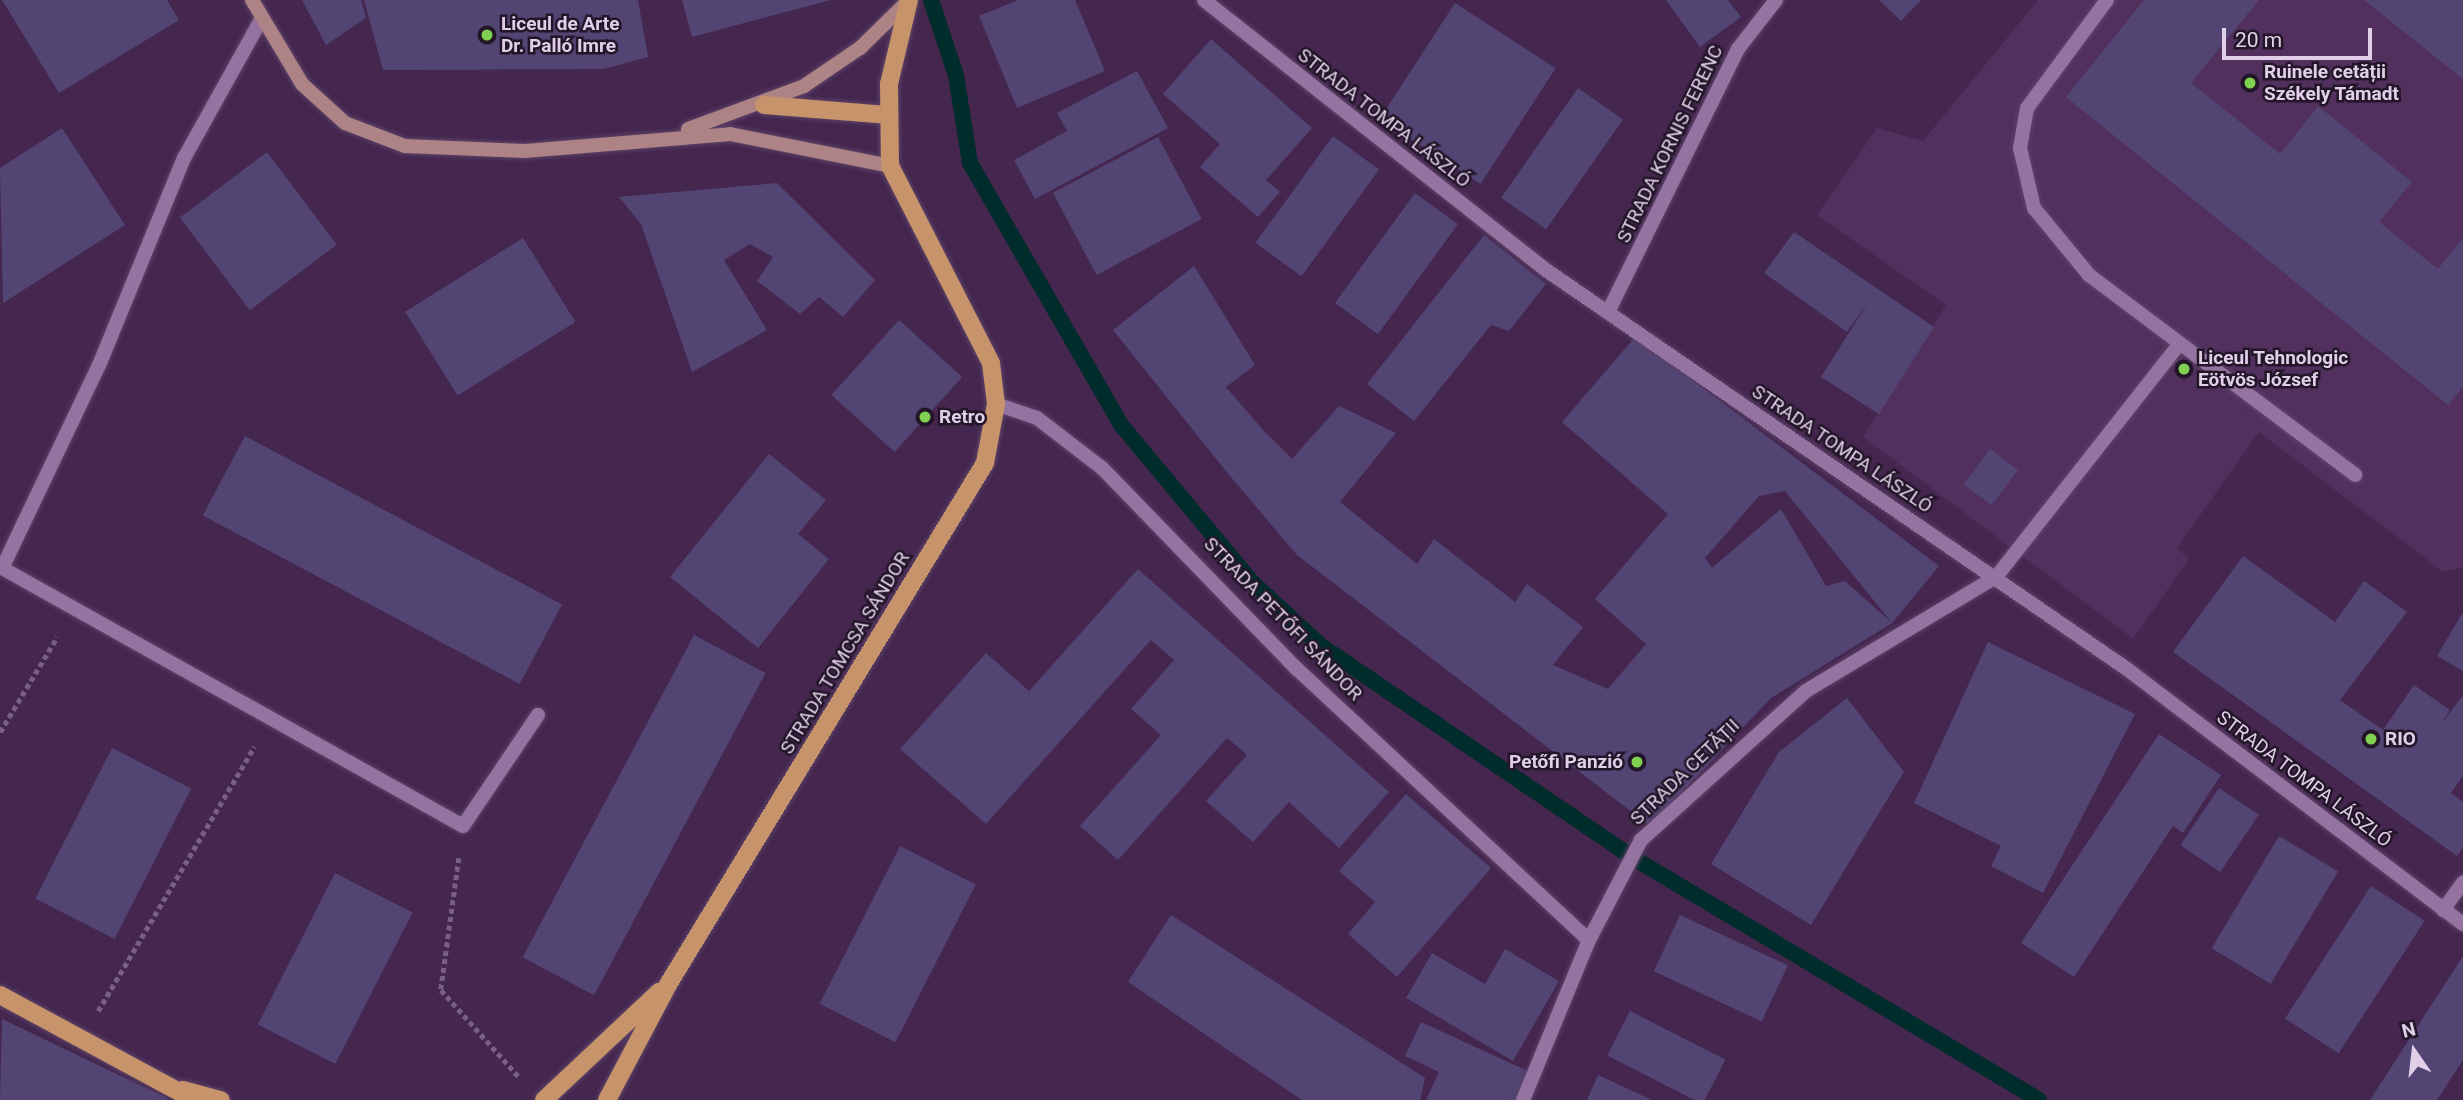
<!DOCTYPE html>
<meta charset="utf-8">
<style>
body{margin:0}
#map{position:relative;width:2463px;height:1100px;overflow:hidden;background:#44264f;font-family:Roboto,sans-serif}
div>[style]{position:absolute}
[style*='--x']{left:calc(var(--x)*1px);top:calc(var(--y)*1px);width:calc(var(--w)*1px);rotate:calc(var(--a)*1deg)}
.built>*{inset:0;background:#51305e}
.stream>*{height:16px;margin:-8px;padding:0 8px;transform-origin:8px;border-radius:8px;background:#012c2c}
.building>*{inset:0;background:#524574;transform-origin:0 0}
.path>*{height:4.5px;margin-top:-2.25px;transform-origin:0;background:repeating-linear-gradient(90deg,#795f83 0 5px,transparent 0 8.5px)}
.roads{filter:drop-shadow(0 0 2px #5d4367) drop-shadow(0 0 2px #5d4367)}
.service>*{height:14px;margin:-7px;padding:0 7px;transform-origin:7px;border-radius:7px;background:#9473a1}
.minor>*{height:14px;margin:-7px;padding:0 7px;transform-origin:7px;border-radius:7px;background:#9473a1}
.secondary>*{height:14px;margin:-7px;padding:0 7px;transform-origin:7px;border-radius:7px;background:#ad8386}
.primary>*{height:18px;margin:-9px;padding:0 9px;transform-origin:9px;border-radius:9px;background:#c6936a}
.dots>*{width:19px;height:19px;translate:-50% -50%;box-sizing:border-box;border:4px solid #231628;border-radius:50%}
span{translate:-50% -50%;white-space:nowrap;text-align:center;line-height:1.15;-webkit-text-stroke:5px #231628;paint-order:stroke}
.poi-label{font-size:19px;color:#e1cfe9;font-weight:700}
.left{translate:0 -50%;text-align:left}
.right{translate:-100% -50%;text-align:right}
.street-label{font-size:19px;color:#e1cfe9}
.north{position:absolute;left:2379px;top:1016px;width:70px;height:70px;-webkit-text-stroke:5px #231628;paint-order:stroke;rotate:346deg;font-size:19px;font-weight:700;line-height:28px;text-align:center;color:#e1cfe9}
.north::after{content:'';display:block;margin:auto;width:24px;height:32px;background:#e1cfe9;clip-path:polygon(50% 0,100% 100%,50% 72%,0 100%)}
.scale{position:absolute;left:2222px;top:28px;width:150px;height:32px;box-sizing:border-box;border:4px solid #e1cfe9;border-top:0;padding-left:9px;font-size:21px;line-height:24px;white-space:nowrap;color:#e1cfe9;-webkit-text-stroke:5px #231628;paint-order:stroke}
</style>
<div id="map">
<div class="built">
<div style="clip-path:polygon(2038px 0,2463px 0,2463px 567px,2443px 572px,2259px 432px,2177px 548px,2189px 559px,2133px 639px,1863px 437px,1946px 305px,1817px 215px,1877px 128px,1923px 141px)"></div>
</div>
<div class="stream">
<div style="--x:931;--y:0;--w:79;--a:71.6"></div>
<div style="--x:956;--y:75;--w:89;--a:81"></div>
<div style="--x:970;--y:163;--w:304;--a:60"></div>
<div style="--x:1122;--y:426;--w:203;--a:50.2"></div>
<div style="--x:1252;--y:582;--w:93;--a:42.8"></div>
<div style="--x:1320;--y:645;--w:381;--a:34.2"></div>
<div style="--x:1635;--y:859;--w:470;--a:30.8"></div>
</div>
<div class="building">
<div style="clip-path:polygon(2px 0,167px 0,179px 20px,59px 93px)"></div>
<div style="clip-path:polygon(302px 0,361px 0,366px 18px,326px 45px)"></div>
<div style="clip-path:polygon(364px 0,638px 0,648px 57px,604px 69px,383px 70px)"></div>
<div style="clip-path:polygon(682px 0,831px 0,692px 37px)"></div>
<div style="clip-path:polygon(1018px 0,1075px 0,1105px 71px,1017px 108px,979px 16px)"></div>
<div style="clip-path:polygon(1666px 0,1728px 0,1741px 17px,1700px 47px)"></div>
<div style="clip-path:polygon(1879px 0,1921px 0,1901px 21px)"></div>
<div style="clip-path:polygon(2144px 0,2259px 0,2191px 83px,2280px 154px,2318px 106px,2412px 182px,2379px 222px,2438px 269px,2463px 238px,2463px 387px,2448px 405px,2066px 97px)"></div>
<div style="clip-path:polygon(2364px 0,2463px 0,2463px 79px)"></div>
<div style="left:1455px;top:3px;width:120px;height:138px;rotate:33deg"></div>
<div style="clip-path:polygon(1211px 39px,1312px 128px,1266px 180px,1280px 192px,1258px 217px,1200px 167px,1220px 144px,1163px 94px)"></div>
<div style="clip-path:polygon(1137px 71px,1168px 128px,1035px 199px,1014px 160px,1067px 131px,1057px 113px)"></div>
<div style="left:1578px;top:88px;width:55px;height:134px;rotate:35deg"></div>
<div style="clip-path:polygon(62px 128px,125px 225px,3px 303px,0 168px)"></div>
<div style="left:1333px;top:136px;width:57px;height:132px;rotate:36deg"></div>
<div style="left:1158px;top:137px;width:93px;height:119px;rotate:62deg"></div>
<div style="left:267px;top:152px;width:116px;height:109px;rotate:53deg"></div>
<div style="clip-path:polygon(777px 183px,875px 280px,843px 317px,819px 297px,800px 314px,757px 281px,773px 257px,750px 244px,724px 260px,767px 330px,692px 372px,641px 224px,619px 197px)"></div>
<div style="left:1415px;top:193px;width:53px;height:136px;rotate:36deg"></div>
<div style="clip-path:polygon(1794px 232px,1934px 327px,1879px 414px,1821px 377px,1869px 301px,1847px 332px,1764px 273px)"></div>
<div style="clip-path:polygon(1484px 235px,1546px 284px,1509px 331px,1491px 325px,1414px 421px,1367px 384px)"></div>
<div style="left:523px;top:238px;width:99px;height:139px;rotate:58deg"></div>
<div style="clip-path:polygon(1194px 266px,1255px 365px,1226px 387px,1263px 430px,1292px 459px,1339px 406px,1396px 433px,1340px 502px,1417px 564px,1434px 539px,1515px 602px,1527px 584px,1583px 627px,1553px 665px,1608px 689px,1646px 644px,1595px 599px,1668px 514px,1562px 422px,1635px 337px,1939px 566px,1892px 623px,1785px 491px,1759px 496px,1705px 558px,1712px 568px,1781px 509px,1826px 586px,1845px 581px,1892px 623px,1771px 698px,1650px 826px,1297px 555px,1225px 470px,1113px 330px)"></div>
<div style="left:899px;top:320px;width:85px;height:101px;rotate:42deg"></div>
<div style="left:245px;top:436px;width:359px;height:90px;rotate:28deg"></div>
<div style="left:1990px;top:449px;width:35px;height:44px;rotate:37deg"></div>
<div style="clip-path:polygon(769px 454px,826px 500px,798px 534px,829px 559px,758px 648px,670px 577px)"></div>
<div style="clip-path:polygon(2243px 556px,2335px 622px,2364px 581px,2407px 612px,2340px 700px,2383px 730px,2414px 685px,2450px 710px,2440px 726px,2463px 695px,2463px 776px,2451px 793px,2463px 802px,2463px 847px,2457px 856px,2173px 652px)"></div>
<div style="clip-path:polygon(1138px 569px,1389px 792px,1339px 848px,1289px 802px,1253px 842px,1206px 801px,1247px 755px,1227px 738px,1118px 860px,1080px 826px,1161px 735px,1131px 709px,1174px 660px,1151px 640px,986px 824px,900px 749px,986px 653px,1029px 691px)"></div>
<div style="clip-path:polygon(2463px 612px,2463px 671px,2437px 656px)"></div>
<div style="left:694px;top:635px;width:81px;height:365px;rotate:28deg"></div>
<div style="clip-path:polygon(1988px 642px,2135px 714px,2043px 893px,1991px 866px,2001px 846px,1914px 803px)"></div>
<div style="clip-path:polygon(1847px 698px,1904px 772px,1811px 925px,1711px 864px,1779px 752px)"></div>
<div style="clip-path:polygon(2159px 734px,2221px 775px,2183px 833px,2173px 826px,2074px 977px,2021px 943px)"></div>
<div style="left:112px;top:748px;width:89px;height:169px;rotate:27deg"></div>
<div style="left:2219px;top:788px;width:48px;height:69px;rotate:34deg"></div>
<div style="clip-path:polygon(1406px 794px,1491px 868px,1397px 977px,1348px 934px,1375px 902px,1339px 871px)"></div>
<div style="left:2279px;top:836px;width:69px;height:131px;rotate:31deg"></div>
<div style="left:900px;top:846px;width:85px;height:177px;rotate:27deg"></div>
<div style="left:335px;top:873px;width:87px;height:170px;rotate:27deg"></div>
<div style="left:2371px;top:886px;width:64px;height:158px;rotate:33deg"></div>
<div style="clip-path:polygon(1171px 915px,1425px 1078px,1420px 1100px,1302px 1100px,1128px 982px)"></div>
<div style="left:1680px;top:915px;width:119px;height:62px;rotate:25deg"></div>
<div style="clip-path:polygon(1505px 949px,1559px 981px,1513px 1061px,1406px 998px,1432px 953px,1485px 984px)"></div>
<div style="clip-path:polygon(2463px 956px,2463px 1060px,2437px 1100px,2370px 1100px)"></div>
<div style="left:1630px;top:1011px;width:107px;height:50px;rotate:27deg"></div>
<div style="clip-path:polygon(2px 1019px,167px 1098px,166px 1100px,0 1100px)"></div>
<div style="clip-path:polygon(1421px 1022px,1530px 1072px,1517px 1100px,1426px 1100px,1439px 1072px,1405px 1056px)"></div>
<div style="clip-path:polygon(1598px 1075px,1652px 1100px,1587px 1100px)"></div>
</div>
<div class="path">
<div style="--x:0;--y:732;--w:111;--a:-59"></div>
<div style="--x:459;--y:858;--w:133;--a:97.8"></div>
<div style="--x:441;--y:990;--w:117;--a:48.1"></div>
<div style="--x:98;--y:1011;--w:307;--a:-59.4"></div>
</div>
<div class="roads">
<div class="service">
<div style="--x:2107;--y:0;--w:134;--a:126.5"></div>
<div style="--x:2027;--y:108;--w:41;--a:99.9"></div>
<div style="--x:2020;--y:148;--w:62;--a:76.9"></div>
<div style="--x:2034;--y:208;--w:87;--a:50.6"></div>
<div style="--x:2089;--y:275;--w:333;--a:36.9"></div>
<div style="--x:262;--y:18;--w:160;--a:119.1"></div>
<div style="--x:184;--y:158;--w:224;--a:112.3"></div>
<div style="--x:99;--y:365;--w:225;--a:115.5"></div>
<div style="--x:2;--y:568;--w:528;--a:29.23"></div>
<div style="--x:463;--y:826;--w:134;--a:-56"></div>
<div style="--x:1996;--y:577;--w:294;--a:-51.8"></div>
</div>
<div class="minor">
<div style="--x:1204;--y:0;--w:436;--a:38.3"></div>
<div style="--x:1546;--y:270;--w:705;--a:34.48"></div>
<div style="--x:2127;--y:669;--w:422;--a:37.2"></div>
<div style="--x:1608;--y:312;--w:293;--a:-63.7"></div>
<div style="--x:1738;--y:49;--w:62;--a:-52.2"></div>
<div style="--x:996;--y:404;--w:43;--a:18.9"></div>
<div style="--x:1037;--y:418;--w:82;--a:37.6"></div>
<div style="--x:1102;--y:468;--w:280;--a:45.9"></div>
<div style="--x:1297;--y:669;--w:398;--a:42.9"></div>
<div style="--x:2443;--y:910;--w:34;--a:-54"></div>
<div style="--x:1523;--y:1100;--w:173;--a:-67.6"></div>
<div style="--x:1589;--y:940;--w:113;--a:-62.5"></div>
<div style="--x:1641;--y:840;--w:222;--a:-42.1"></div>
<div style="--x:1806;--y:691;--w:222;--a:-31"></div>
</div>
<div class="secondary">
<div style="--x:252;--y:0;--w:98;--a:59.2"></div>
<div style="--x:302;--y:84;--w:58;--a:42.2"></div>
<div style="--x:345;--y:123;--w:64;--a:21"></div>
<div style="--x:405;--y:146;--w:120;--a:2.4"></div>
<div style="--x:525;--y:151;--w:206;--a:-4.7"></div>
<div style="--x:730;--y:134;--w:163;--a:11.3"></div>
<div style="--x:688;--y:129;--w:124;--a:-20.3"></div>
<div style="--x:804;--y:86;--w:68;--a:-34.2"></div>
<div style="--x:860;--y:48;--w:67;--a:-44.4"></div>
</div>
<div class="primary">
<div style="--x:764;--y:105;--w:123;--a:4.6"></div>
<div style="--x:0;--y:995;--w:221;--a:28.4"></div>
<div style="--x:183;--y:1090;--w:39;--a:15"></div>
<div style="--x:544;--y:1100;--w:158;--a:-43.2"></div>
<div style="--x:607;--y:1100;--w:132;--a:-62.1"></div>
<div style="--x:669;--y:983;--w:608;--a:-58.71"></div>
<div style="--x:985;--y:463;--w:60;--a:-79.4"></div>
<div style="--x:996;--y:404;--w:41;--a:-97"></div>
<div style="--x:991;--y:363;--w:221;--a:-117.1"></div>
<div style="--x:890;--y:166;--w:82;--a:-90.7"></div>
<div style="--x:889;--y:84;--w:86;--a:-76.6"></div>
</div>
</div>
<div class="dots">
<div style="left:487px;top:35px;background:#80d051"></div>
<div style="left:2250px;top:83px;background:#80d051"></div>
<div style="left:2184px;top:369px;background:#80d051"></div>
<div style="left:925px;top:417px;background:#80d051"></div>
<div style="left:2371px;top:739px;background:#80d051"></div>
<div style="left:1637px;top:762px;background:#80d051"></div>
</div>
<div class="poi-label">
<span class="left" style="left:501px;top:35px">Liceul de Arte<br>Dr. Palló Imre</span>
<span class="left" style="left:2264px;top:83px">Ruinele cetății<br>Székely Támadt</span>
<span class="left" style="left:2198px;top:369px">Liceul Tehnologic<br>Eötvös József</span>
<span class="left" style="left:939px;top:417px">Retro</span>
<span class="left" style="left:2385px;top:739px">RIO</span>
<span class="right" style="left:1623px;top:762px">Petőfi Panzió</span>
</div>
<div class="street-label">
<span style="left:1384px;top:118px;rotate:38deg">STRADA TOMPA LÁSZLÓ</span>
<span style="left:1670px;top:144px;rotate:-64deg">STRADA KORNIS FERENC</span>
<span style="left:1842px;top:449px;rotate:34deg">STRADA TOMPA LÁSZLÓ</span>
<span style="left:1283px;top:619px;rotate:46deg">STRADA PETŐFI SÁNDOR</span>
<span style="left:845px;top:653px;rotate:-59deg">STRADA TOMCSA SÁNDOR</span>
<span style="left:1685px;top:772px;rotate:-44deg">STRADA CETĂȚII</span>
<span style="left:2304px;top:779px;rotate:37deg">STRADA TOMPA LÁSZLÓ</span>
</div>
<div class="north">N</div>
<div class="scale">20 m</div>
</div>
